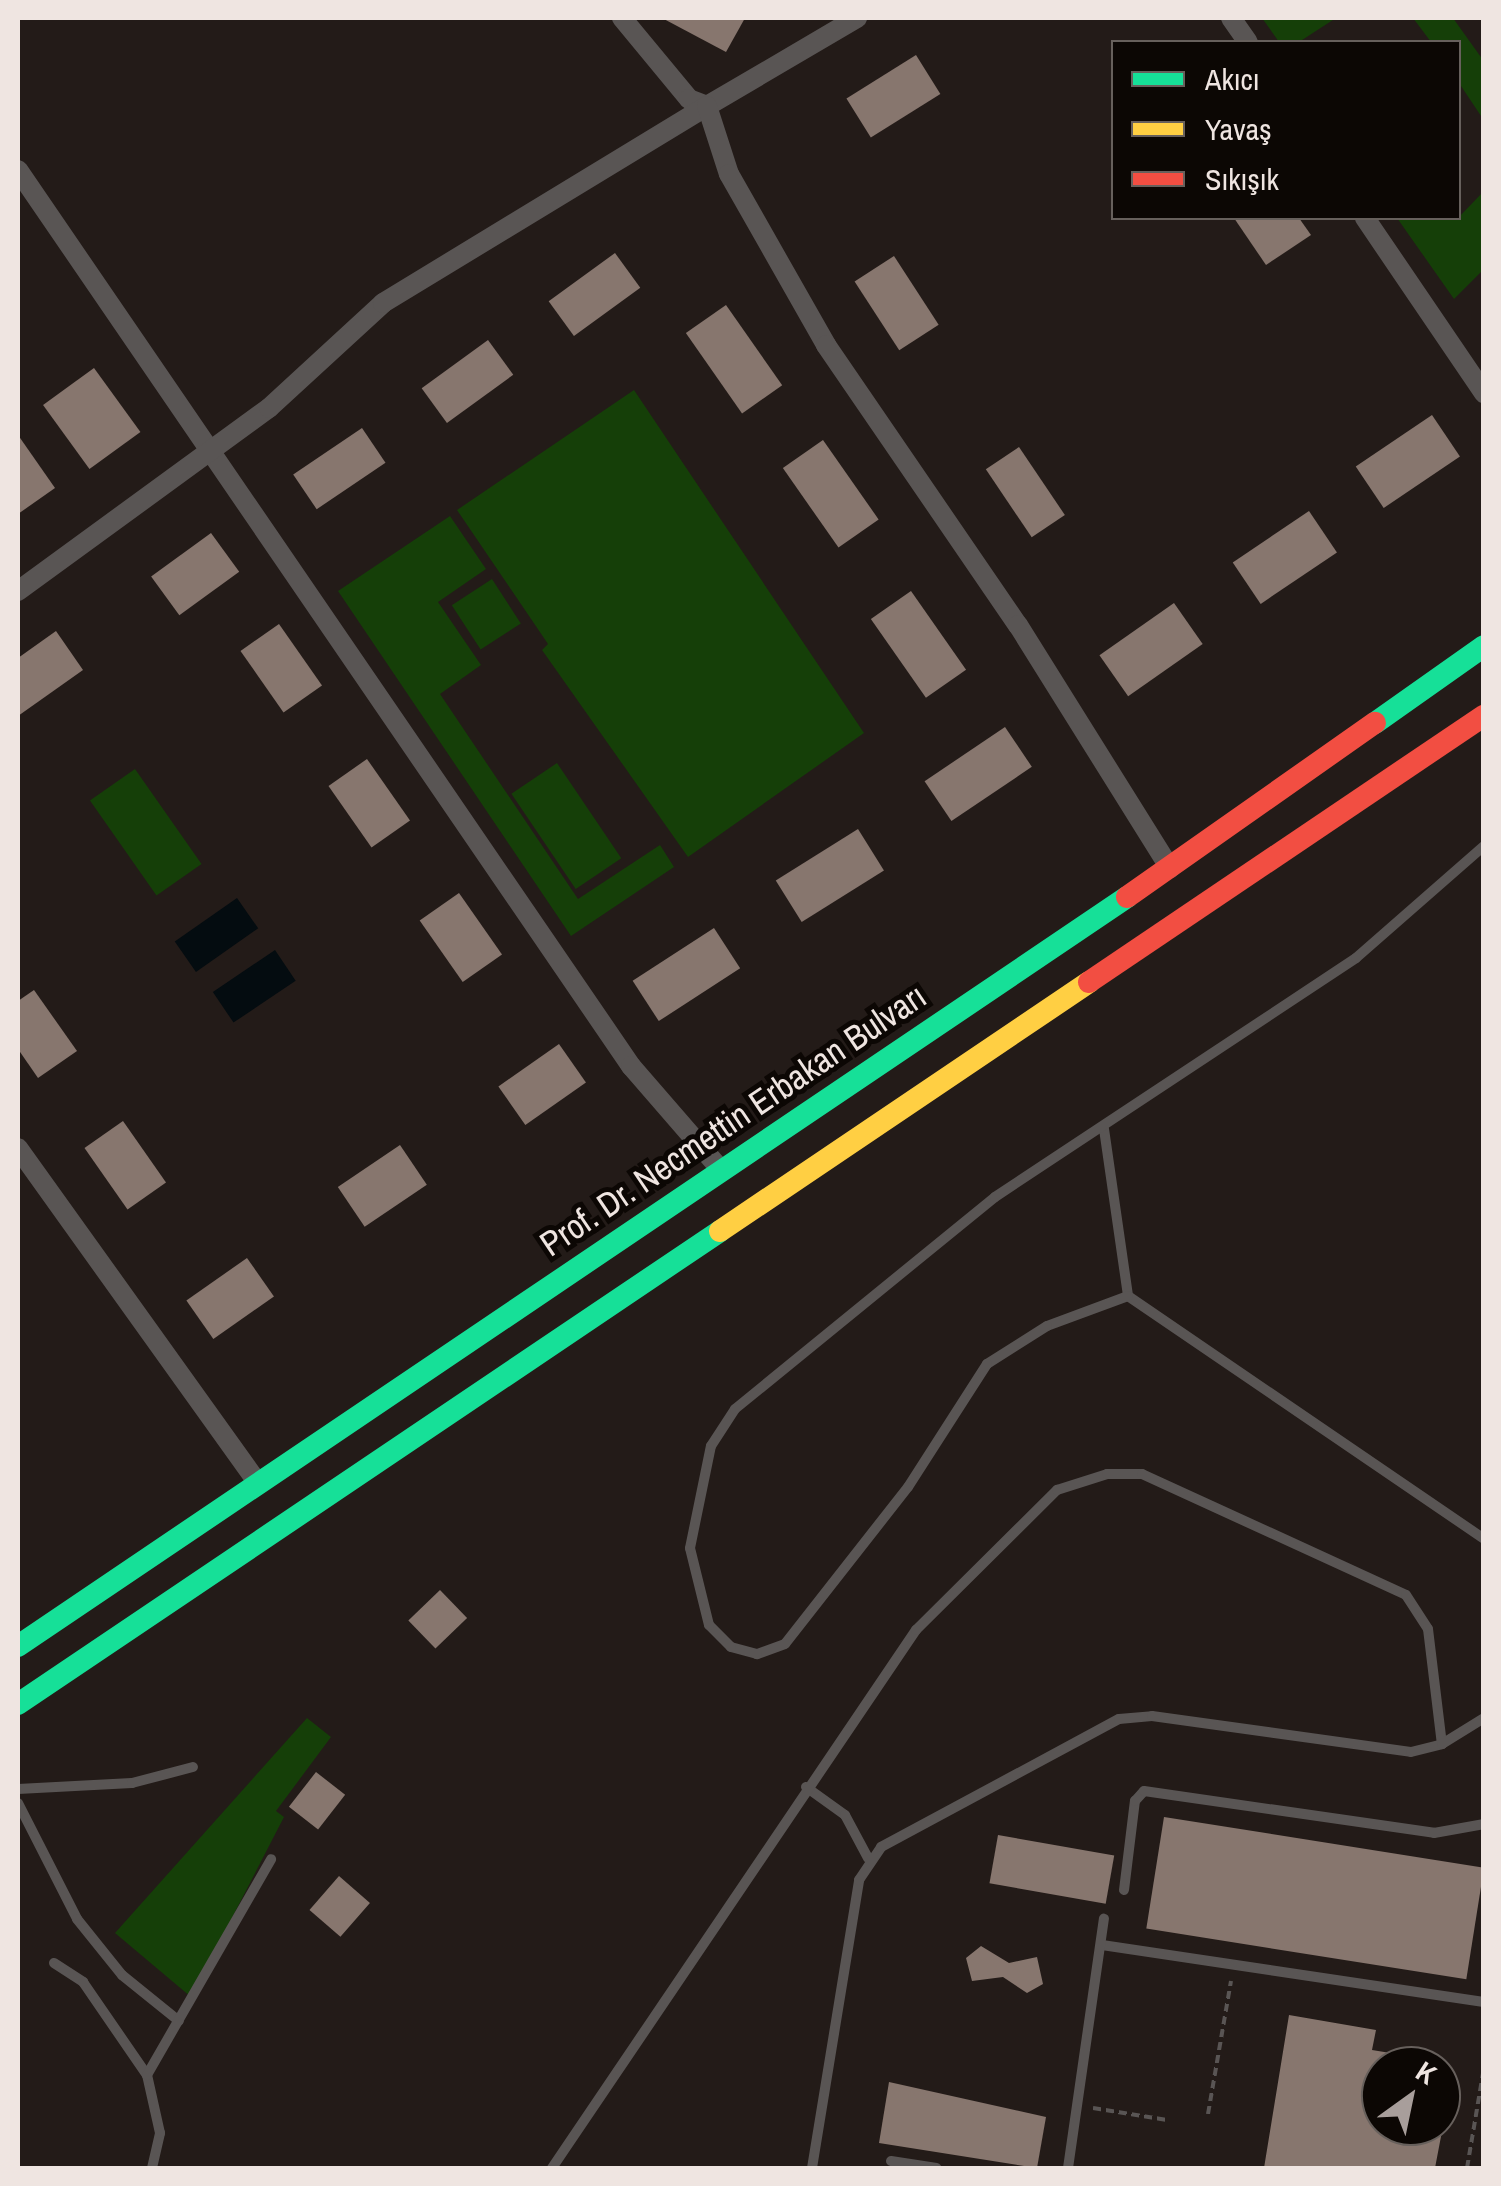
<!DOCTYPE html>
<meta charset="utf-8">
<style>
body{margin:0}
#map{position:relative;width:1501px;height:2186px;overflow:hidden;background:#231b18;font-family:"Archivo Narrow",sans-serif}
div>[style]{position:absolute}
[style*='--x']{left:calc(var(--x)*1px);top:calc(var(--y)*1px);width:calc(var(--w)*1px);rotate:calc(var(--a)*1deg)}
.green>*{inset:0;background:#153f08;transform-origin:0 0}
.water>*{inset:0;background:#040c10;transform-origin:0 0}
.building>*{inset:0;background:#87766e;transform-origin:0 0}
.path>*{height:4px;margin-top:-2px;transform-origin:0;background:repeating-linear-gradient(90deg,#595554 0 8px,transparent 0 13px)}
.lane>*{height:10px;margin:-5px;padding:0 5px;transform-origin:5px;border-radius:5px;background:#595554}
.street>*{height:20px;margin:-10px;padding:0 10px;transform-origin:10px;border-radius:10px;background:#595554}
.fast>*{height:22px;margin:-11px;padding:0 11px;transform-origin:11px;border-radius:11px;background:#16e098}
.slow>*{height:22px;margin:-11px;padding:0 11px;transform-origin:11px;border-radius:11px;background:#ffcf43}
.jam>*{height:22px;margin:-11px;padding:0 11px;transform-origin:11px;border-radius:11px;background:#f24e42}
span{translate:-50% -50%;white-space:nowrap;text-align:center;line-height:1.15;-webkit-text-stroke:10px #0c0704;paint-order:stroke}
.street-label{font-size:35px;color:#efe5e1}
.frame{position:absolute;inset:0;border:20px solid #efe5e1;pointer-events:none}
.legend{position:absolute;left:1111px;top:40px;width:350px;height:180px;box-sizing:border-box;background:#0c0704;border:2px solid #67605c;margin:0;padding:12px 18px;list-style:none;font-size:30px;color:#efe5e1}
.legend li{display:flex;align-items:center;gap:20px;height:50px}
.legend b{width:50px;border:2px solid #67605c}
.north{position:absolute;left:1361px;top:2046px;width:100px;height:100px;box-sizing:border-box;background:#0c0704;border:2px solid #67605c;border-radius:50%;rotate:33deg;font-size:28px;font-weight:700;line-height:40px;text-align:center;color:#efe5e1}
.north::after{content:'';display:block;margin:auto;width:35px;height:45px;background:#a89e9b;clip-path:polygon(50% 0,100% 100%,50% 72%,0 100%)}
</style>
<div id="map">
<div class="green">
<div style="clip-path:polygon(1262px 18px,1336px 18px,1299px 42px,1279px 42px)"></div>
<div style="clip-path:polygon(1413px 18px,1453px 18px,1483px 60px,1483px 119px,1459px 83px,1458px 42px,1431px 42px)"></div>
<div style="clip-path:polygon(1483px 192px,1483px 270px,1454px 299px,1397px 218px,1458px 218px)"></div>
<div style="clip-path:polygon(634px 390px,864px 733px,688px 857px,542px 650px,548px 644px,457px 510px)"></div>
<div style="clip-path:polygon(450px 516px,486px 569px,438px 602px,481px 665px,440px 694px,578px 899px,660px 845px,674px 867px,571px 936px,338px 591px)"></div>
<div style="left:492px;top:579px;width:53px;height:48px;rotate:57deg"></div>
<div style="left:557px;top:763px;width:115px;height:55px;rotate:56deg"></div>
<div style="left:135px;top:769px;width:116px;height:55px;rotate:55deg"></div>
<div style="clip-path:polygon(307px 1718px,331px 1737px,276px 1811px,284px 1817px,191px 1997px,115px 1933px)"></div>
</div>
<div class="water">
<div style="left:237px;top:898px;width:37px;height:76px;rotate:55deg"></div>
<div style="left:275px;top:950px;width:37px;height:75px;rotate:56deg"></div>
</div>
<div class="building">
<div style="clip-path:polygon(662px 18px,745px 18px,726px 52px)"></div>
<div style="left:916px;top:55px;width:46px;height:82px;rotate:58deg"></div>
<div style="clip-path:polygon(1234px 218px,1299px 218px,1311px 235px,1266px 265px)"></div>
<div style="left:615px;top:253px;width:43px;height:82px;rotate:54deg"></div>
<div style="left:894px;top:256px;width:82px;height:47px;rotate:57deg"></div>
<div style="left:726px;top:305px;width:98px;height:49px;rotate:55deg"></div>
<div style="left:488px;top:340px;width:43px;height:82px;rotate:54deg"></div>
<div style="left:94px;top:368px;width:79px;height:63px;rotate:54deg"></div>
<div style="left:1432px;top:415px;width:50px;height:92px;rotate:56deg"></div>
<div style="left:362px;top:428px;width:42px;height:83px;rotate:56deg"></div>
<div style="clip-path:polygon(18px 435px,55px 488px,18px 514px)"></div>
<div style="left:823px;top:440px;width:97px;height:49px;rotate:55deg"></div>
<div style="left:1019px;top:447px;width:82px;height:40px;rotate:56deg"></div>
<div style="left:1309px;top:511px;width:50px;height:92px;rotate:56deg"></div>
<div style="left:211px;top:533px;width:48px;height:74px;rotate:54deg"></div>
<div style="left:911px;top:591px;width:96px;height:49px;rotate:55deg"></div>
<div style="left:1174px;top:603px;width:50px;height:91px;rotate:55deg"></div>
<div style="left:279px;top:624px;width:75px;height:47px;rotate:55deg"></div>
<div style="clip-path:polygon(56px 631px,83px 670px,18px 716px,18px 658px)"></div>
<div style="left:1005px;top:727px;width:48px;height:97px;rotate:56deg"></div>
<div style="left:367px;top:759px;width:75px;height:47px;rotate:55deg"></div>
<div style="left:858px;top:829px;width:49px;height:97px;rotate:58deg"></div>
<div style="left:459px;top:893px;width:75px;height:48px;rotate:55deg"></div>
<div style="left:714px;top:928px;width:48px;height:97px;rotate:57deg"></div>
<div style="clip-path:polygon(34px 990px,77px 1051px,38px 1078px,18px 1049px,18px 1001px)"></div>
<div style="left:559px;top:1044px;width:47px;height:74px;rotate:55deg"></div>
<div style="left:123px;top:1121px;width:75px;height:47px;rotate:55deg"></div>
<div style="left:400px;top:1145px;width:48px;height:75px;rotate:56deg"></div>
<div style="left:247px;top:1258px;width:47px;height:74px;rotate:55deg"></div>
<div style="left:440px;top:1590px;width:39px;height:44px;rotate:46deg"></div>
<div style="left:316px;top:1772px;width:37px;height:44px;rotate:38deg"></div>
<div style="left:1164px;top:1817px;width:324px;height:113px;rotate:9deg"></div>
<div style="left:998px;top:1835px;width:118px;height:49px;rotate:10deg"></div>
<div style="left:339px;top:1876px;width:41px;height:45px;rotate:41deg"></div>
<div style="clip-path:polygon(981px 1946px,1009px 1963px,1037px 1957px,1043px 1984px,1027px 1993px,1003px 1977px,972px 1981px,966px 1958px)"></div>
<div style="clip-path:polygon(1289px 2015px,1376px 2030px,1372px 2050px,1415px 2057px,1414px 2066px,1381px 2066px,1381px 2126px,1443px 2126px,1435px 2168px,1264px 2168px)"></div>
<div style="clip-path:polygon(889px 2082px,1046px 2117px,1037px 2168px,879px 2143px)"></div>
</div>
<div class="path">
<div style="--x:1093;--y:2108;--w:75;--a:9.2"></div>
<div style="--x:1208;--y:2114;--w:135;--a:-80.2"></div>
<div style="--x:1467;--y:2168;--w:101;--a:-80.4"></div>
</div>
<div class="lane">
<div style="--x:1104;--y:1129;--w:169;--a:81.8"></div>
<div style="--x:1128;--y:1296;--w:431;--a:34.3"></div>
<div style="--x:1128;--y:1296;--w:86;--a:159.7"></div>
<div style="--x:1047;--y:1326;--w:71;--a:147.7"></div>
<div style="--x:987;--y:1364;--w:146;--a:122.7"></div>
<div style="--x:908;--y:1487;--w:199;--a:128.1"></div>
<div style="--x:785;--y:1644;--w:30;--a:160"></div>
<div style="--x:757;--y:1654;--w:27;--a:-165"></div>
<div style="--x:731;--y:1647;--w:31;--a:-135"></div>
<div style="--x:709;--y:1625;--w:79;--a:-103.9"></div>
<div style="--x:690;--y:1548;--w:104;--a:-78.4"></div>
<div style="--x:711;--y:1446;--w:44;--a:-57"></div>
<div style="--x:735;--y:1409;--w:335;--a:-39.2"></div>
<div style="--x:995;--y:1197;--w:433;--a:-33.5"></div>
<div style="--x:1356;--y:958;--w:170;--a:-41.2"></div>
<div style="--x:806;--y:1787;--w:48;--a:35.7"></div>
<div style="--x:845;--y:1815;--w:49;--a:61.9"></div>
<div style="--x:18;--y:1789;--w:114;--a:-3"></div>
<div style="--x:132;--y:1783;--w:63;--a:-14.7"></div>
<div style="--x:18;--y:1803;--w:130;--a:63"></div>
<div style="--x:77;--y:1919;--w:72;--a:51.2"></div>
<div style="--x:122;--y:1975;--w:73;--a:38.9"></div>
<div style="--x:1124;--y:1890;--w:90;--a:-83"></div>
<div style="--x:1135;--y:1801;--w:13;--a:-48"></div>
<div style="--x:1144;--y:1791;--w:293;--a:8.2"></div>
<div style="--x:1434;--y:1833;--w:51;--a:-10.2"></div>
<div style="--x:1102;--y:1945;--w:386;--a:8.5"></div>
<div style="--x:54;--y:1963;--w:35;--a:33"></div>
<div style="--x:83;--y:1982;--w:113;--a:55.5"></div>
<div style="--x:891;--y:2161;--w:46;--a:8.8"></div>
<div style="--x:152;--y:2168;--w:36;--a:-77"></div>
<div style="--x:160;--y:2133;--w:59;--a:-102.6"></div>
<div style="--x:147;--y:2075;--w:249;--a:-60.1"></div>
<div style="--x:552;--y:2168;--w:650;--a:-55.92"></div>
<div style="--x:916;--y:1630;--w:199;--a:-44.8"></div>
<div style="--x:1057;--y:1490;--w:52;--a:-17.7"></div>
<div style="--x:1107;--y:1474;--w:35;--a:0"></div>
<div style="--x:1142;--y:1474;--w:290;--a:24.6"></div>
<div style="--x:1406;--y:1595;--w:40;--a:57.1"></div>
<div style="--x:1428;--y:1629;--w:116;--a:83.1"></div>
<div style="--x:812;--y:2168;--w:292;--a:-80.7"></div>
<div style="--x:859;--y:1880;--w:40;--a:-56"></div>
<div style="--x:881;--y:1847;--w:270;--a:-28.3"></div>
<div style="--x:1119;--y:1719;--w:33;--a:-5"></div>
<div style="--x:1152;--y:1716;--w:261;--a:7.9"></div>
<div style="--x:1411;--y:1752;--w:32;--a:-14"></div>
<div style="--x:1442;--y:1744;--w:49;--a:-31.8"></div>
<div style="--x:1068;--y:2168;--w:252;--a:-81.8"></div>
</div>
<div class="street">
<div style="--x:622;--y:18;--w:105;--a:50.4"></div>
<div style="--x:689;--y:99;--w:19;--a:21"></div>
<div style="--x:707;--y:106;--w:174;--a:-30.4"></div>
<div style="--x:1231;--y:18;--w:29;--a:55"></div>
<div style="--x:18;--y:170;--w:1086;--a:55.62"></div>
<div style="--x:631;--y:1066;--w:138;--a:49.1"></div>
<div style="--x:1365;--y:218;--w:212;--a:55.8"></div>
<div style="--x:18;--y:591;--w:311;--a:-36.1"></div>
<div style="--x:269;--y:408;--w:155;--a:-42.6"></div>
<div style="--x:383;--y:303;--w:379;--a:-31.3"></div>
<div style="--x:707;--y:106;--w:71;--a:72.1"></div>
<div style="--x:729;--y:174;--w:197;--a:60.4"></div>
<div style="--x:826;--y:345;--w:340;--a:55.6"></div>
<div style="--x:1018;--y:625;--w:287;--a:58"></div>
<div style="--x:18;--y:1148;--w:412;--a:54.4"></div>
</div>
<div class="fast">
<div style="--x:1375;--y:723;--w:133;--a:-35.2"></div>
<div style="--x:18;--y:1646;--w:1338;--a:-34.03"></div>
<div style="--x:18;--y:1704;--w:846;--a:-33.97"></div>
</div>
<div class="slow">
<div style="--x:720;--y:1231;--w:445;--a:-34"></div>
</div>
<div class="jam">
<div style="--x:1127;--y:897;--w:303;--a:-35.1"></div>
<div style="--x:1089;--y:982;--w:476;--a:-34"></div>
</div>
<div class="street-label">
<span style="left:733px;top:1120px;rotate:-34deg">Prof. Dr. Necmettin Erbakan Bulvarı</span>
</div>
<div class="frame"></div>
<ul class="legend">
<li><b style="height:12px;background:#16e098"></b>Akıcı</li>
<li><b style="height:12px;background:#ffcf43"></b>Yavaş</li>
<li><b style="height:12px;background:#f24e42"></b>Sıkışık</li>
</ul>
<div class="north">K</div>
</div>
